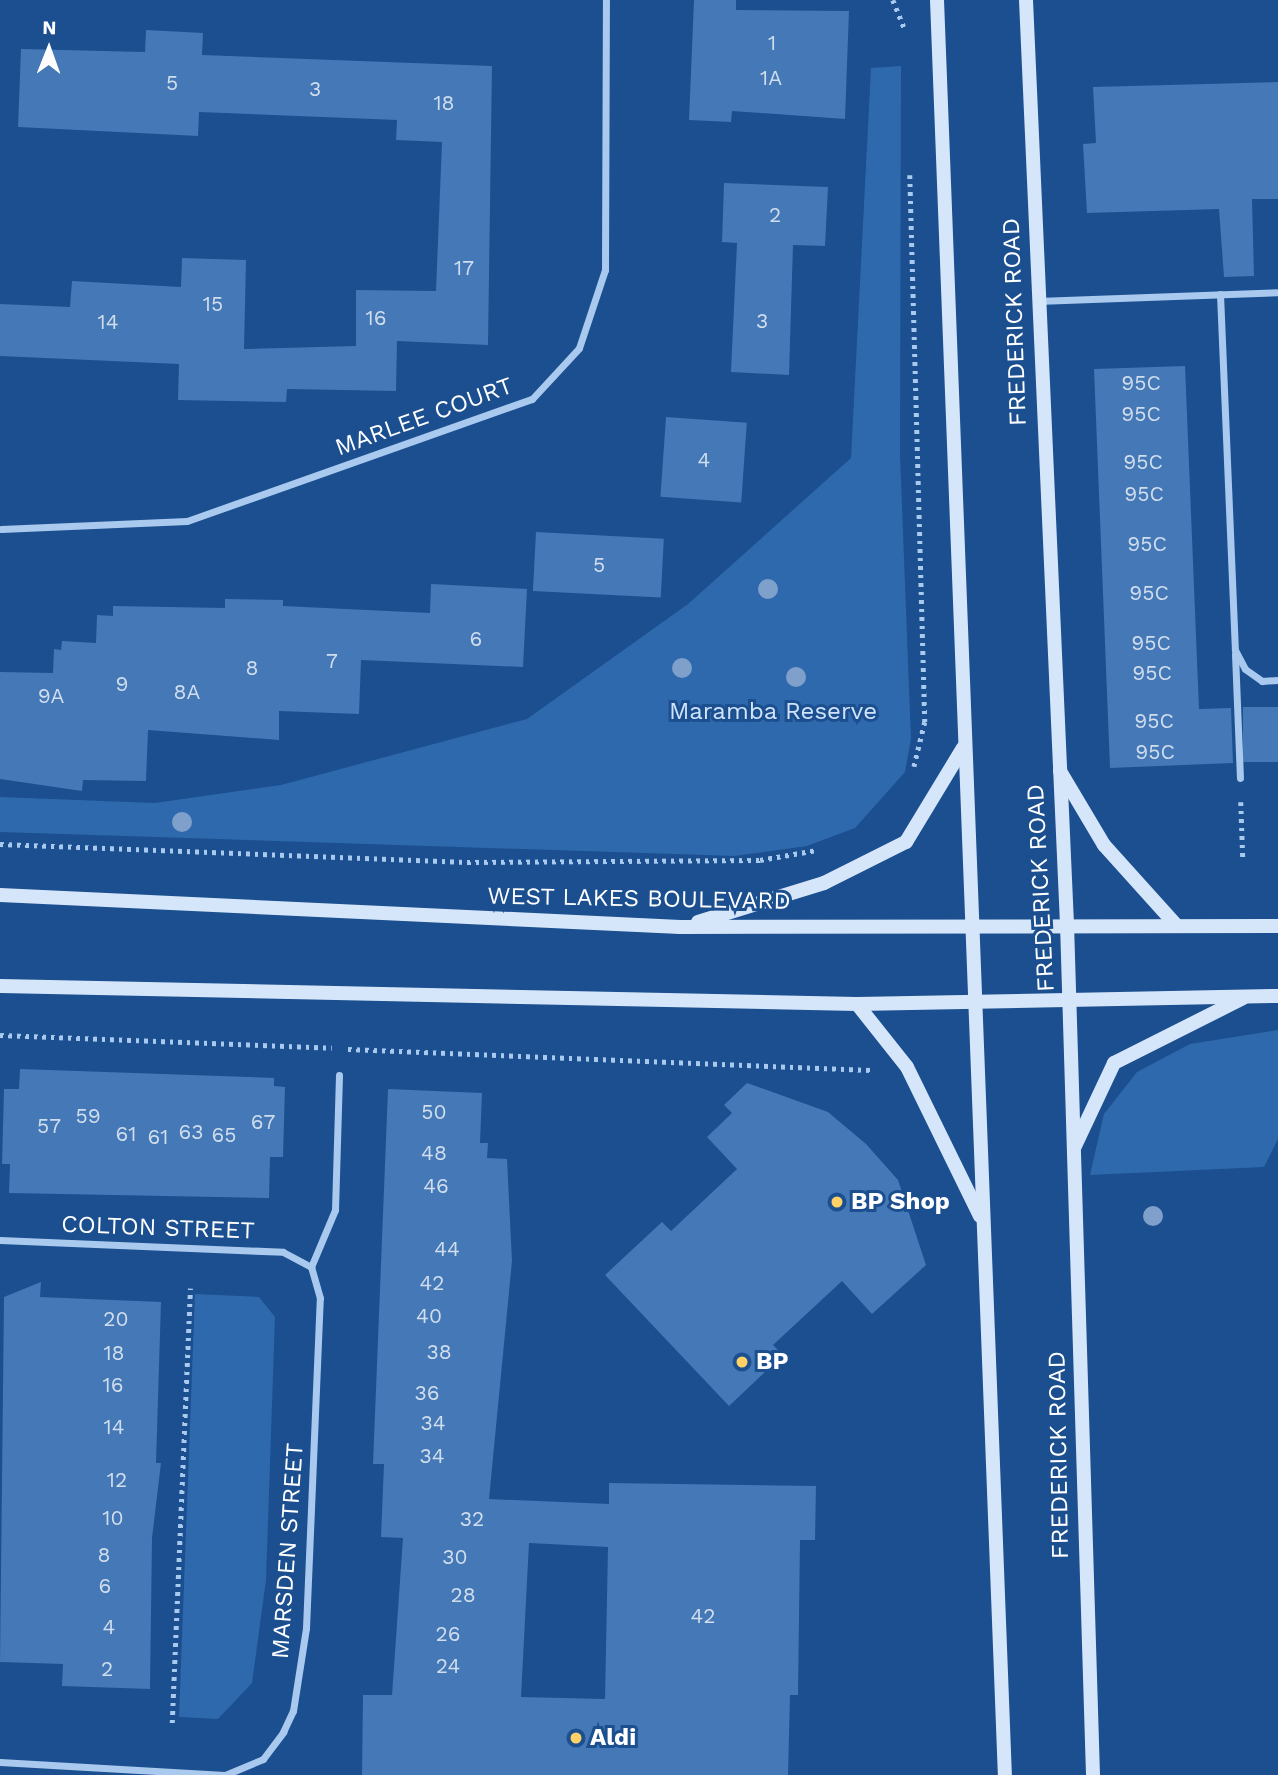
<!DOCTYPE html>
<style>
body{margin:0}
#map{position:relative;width:1278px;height:1775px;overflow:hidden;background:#1b4f8f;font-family:"Work Sans",sans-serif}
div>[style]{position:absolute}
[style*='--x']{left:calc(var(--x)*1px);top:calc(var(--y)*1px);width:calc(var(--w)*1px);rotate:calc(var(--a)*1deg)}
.green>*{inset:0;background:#2e69ad}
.building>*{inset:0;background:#4478b7;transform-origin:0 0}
.path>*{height:4.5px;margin-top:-2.25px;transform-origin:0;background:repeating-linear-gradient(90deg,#a9c9ee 0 3.5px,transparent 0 8.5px)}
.street>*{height:7px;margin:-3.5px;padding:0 3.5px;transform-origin:3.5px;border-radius:3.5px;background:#a9c9ee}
.secondary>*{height:14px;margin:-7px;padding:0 7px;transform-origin:7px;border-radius:7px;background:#d6e6fa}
.trees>*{width:20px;height:20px;margin:-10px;border-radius:50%;background:#7ea0ca}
.dots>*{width:19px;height:19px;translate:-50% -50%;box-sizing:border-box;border:4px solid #1b4f8f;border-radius:50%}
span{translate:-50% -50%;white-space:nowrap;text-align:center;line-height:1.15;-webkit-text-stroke:6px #1b4f8f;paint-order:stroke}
.number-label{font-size:21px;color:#d0dded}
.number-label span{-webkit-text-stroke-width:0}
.street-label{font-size:24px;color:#fff}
.park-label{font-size:24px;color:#cfe3fa}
.poi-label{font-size:24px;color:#fff;font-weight:700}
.left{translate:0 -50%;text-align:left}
.north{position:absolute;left:14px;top:14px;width:70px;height:70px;-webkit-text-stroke:5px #1b4f8f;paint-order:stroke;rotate:1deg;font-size:19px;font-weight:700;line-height:28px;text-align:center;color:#fff}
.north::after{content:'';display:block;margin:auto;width:24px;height:32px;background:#fff;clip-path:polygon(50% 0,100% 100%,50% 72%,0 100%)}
</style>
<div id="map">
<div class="green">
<div style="clip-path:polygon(901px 66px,900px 454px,911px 739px,905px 772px,855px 828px,807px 846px,734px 856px,0 832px,0 797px,155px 803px,281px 785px,527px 719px,688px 604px,851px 458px,871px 68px)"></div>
<div style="clip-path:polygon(1278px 1030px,1278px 1139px,1264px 1167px,1090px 1175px,1104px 1114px,1137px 1072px,1190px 1044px)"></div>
<div style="clip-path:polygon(195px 1294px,259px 1297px,275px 1317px,266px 1580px,252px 1683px,218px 1719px,179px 1717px)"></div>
</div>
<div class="building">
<div style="clip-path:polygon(694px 0,736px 0,736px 10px,849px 11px,845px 119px,732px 111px,731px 122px,689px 120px)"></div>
<div style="clip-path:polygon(146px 30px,203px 33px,202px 55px,492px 66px,488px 345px,397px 341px,396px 391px,287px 389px,286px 402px,178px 400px,179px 364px,0 356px,0 304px,70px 307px,72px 281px,181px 287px,182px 258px,246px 260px,244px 349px,356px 346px,356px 290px,436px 291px,442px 142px,396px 140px,397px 120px,199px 112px,198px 136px,18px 127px,21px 49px,145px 52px)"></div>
<div style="clip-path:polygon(1278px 82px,1278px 199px,1252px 199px,1254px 276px,1224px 277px,1219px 209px,1087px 213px,1083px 144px,1096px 143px,1093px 87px)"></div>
<div style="clip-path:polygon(724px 183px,828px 187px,825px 246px,793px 245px,789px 375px,731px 372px,737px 243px,722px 242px)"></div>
<div style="clip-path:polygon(1185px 366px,1199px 709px,1231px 708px,1233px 763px,1110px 768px,1094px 369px)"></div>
<div style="left:666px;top:417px;width:81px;height:80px;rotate:4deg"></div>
<div style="left:536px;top:532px;width:128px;height:59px;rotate:3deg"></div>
<div style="clip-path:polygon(431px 584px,527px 589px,523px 667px,361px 660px,359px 714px,279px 711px,279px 740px,148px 730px,146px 781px,83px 780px,82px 791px,0 779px,0 672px,53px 673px,54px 649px,61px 650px,62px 641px,96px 643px,97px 615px,113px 616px,113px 606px,225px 608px,225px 599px,283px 600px,283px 606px,430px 613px)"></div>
<div style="left:1278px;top:707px;width:55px;height:35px;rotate:90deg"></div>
<div style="clip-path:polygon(20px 1069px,274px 1078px,274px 1086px,285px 1087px,283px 1157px,270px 1157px,269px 1198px,9px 1193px,10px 1164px,2px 1164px,4px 1089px,19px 1089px)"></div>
<div style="clip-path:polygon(747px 1083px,828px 1112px,866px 1144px,898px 1180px,926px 1265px,872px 1314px,842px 1281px,773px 1345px,783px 1355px,729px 1406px,605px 1275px,662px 1222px,671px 1231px,737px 1169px,707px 1137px,732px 1113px,724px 1105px)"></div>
<div style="clip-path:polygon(evenodd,388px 1089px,482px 1093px,480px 1143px,488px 1143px,487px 1158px,507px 1159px,512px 1261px,489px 1499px,609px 1504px,609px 1483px,816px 1486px,815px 1540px,800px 1540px,798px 1695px,790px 1695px,788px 1775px,362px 1775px,363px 1695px,392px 1695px,403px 1538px,381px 1537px,384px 1464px,373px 1464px,388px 1089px,529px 1543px,608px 1547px,605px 1699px,521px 1697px,529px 1543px)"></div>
<div style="clip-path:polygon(41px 1282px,40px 1297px,161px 1302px,156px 1463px,161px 1463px,152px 1538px,150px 1689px,62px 1686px,63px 1664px,0 1662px,4px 1297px)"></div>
</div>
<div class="path">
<div style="--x:893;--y:0;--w:32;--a:68"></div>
<div style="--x:910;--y:175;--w:547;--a:88.43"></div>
<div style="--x:925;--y:722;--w:46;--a:103.7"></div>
<div style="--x:1241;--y:802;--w:56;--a:88"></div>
<div style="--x:0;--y:844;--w:467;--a:2.2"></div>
<div style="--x:467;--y:862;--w:293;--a:-0.4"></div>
<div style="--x:760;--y:860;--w:58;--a:-10"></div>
<div style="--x:0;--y:1035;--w:332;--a:2.2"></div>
<div style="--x:348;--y:1049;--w:523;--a:2.3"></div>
<div style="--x:172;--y:1723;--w:435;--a:-87.6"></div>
</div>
<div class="street">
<div style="--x:1220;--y:294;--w:356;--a:87.6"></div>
<div style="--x:1235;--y:650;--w:21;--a:62"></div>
<div style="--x:1245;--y:669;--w:21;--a:35"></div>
<div style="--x:1262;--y:681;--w:16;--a:-4"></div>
<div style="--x:1037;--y:301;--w:241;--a:-2.1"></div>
<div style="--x:1;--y:529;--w:186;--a:-2.5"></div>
<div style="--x:187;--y:521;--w:366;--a:-19.5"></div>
<div style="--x:532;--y:399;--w:69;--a:-47.3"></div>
<div style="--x:579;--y:348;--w:82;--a:-71.6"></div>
<div style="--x:605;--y:270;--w:270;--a:-89.8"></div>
<div style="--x:1235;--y:654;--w:124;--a:87.7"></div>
<div style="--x:0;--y:1240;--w:283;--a:2.4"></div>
<div style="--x:283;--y:1252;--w:32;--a:28"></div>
<div style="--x:0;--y:1762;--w:225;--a:3.3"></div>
<div style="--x:225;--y:1775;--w:41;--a:-22.8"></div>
<div style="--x:263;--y:1759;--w:34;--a:-53"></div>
<div style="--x:283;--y:1732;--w:23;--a:-65"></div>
<div style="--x:293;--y:1711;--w:84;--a:-81.1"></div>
<div style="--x:306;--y:1628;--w:330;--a:-87.6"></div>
<div style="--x:320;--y:1298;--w:32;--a:-106"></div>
<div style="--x:311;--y:1267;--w:62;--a:-67.2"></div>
<div style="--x:335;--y:1210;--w:135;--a:-88.3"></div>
</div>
<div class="secondary">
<div style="--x:937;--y:0;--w:1776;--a:87.81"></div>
<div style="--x:1026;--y:0;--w:925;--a:87.46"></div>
<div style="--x:1067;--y:924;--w:851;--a:88.25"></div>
<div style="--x:1060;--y:771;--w:86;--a:59.3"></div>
<div style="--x:1104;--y:845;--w:108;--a:48"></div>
<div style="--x:0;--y:895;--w:681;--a:2.69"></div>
<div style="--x:680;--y:927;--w:598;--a:-0.1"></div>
<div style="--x:698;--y:922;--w:132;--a:-17.2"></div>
<div style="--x:824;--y:883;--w:92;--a:-26.6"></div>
<div style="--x:906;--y:842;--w:110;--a:-58.8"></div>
<div style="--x:0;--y:986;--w:857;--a:1.2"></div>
<div style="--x:857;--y:1004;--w:421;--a:-1.1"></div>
<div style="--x:857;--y:1004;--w:80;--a:51.6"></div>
<div style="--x:907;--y:1067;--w:166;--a:63.9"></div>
<div style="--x:1075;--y:1146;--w:92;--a:-64.8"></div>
<div style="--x:1114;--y:1063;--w:144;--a:-26.7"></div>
</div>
<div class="trees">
<div style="left:768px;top:589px"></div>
<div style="left:682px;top:668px"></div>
<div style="left:796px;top:677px"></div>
<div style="left:182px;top:822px"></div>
<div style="left:1153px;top:1216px"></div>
</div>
<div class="dots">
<div style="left:837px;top:1202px;background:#ffd166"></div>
<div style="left:742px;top:1362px;background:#ffd166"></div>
<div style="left:576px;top:1738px;background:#ffd166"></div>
</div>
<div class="number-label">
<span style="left:772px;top:43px">1</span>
<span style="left:771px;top:78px">1A</span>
<span style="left:172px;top:83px">5</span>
<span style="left:315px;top:89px">3</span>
<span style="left:444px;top:103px">18</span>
<span style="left:775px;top:215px">2</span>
<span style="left:464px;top:268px">17</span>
<span style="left:213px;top:304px">15</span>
<span style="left:376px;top:318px">16</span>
<span style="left:762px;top:321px">3</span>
<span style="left:108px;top:322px">14</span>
<span style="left:1141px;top:383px">95C</span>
<span style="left:1141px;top:414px">95C</span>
<span style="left:704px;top:460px">4</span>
<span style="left:1143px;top:462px">95C</span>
<span style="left:1144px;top:494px">95C</span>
<span style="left:1147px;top:544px">95C</span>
<span style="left:599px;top:565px">5</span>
<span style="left:1149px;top:593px">95C</span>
<span style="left:476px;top:639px">6</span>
<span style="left:1151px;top:643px">95C</span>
<span style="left:332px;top:661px">7</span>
<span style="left:252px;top:668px">8</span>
<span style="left:1152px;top:673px">95C</span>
<span style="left:122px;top:684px">9</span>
<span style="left:187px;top:692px">8A</span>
<span style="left:51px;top:696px">9A</span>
<span style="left:1154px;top:721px">95C</span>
<span style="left:1155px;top:752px">95C</span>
<span style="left:434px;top:1112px">50</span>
<span style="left:88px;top:1116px">59</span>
<span style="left:263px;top:1122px">67</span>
<span style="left:49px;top:1126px">57</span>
<span style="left:191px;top:1132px">63</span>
<span style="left:126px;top:1134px">61</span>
<span style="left:224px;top:1135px">65</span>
<span style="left:158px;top:1137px">61</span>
<span style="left:434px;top:1153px">48</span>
<span style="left:436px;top:1186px">46</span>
<span style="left:447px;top:1249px">44</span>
<span style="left:432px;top:1283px">42</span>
<span style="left:429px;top:1316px">40</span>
<span style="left:116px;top:1319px">20</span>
<span style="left:439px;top:1352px">38</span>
<span style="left:114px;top:1353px">18</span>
<span style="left:113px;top:1385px">16</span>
<span style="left:427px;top:1393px">36</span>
<span style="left:433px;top:1423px">34</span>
<span style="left:114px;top:1427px">14</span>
<span style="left:432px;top:1456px">34</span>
<span style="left:117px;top:1480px">12</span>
<span style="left:113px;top:1518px">10</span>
<span style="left:472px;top:1519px">32</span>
<span style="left:104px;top:1555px">8</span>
<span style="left:455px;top:1557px">30</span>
<span style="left:105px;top:1586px">6</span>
<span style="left:463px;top:1595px">28</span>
<span style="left:703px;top:1616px">42</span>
<span style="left:109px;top:1627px">4</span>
<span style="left:448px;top:1634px">26</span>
<span style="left:448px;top:1666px">24</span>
<span style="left:107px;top:1669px">2</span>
</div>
<div class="street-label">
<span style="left:1015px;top:322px;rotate:-92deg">FREDERICK ROAD</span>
<span style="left:424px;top:417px;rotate:-20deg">MARLEE COURT</span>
<span style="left:1041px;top:888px;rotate:-93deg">FREDERICK ROAD</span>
<span style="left:639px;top:899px;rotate:1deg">WEST LAKES BOULEVARD</span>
<span style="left:158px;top:1228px;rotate:2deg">COLTON STREET</span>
<span style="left:1059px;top:1455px;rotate:-91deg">FREDERICK ROAD</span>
<span style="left:288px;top:1551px;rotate:-86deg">MARSDEN STREET</span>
</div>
<div class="park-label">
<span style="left:773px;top:712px">Maramba Reserve</span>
</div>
<div class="poi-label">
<span class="left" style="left:851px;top:1202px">BP Shop</span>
<span class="left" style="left:756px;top:1362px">BP</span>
<span class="left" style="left:590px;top:1738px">Aldi</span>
</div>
<div class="north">N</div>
</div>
